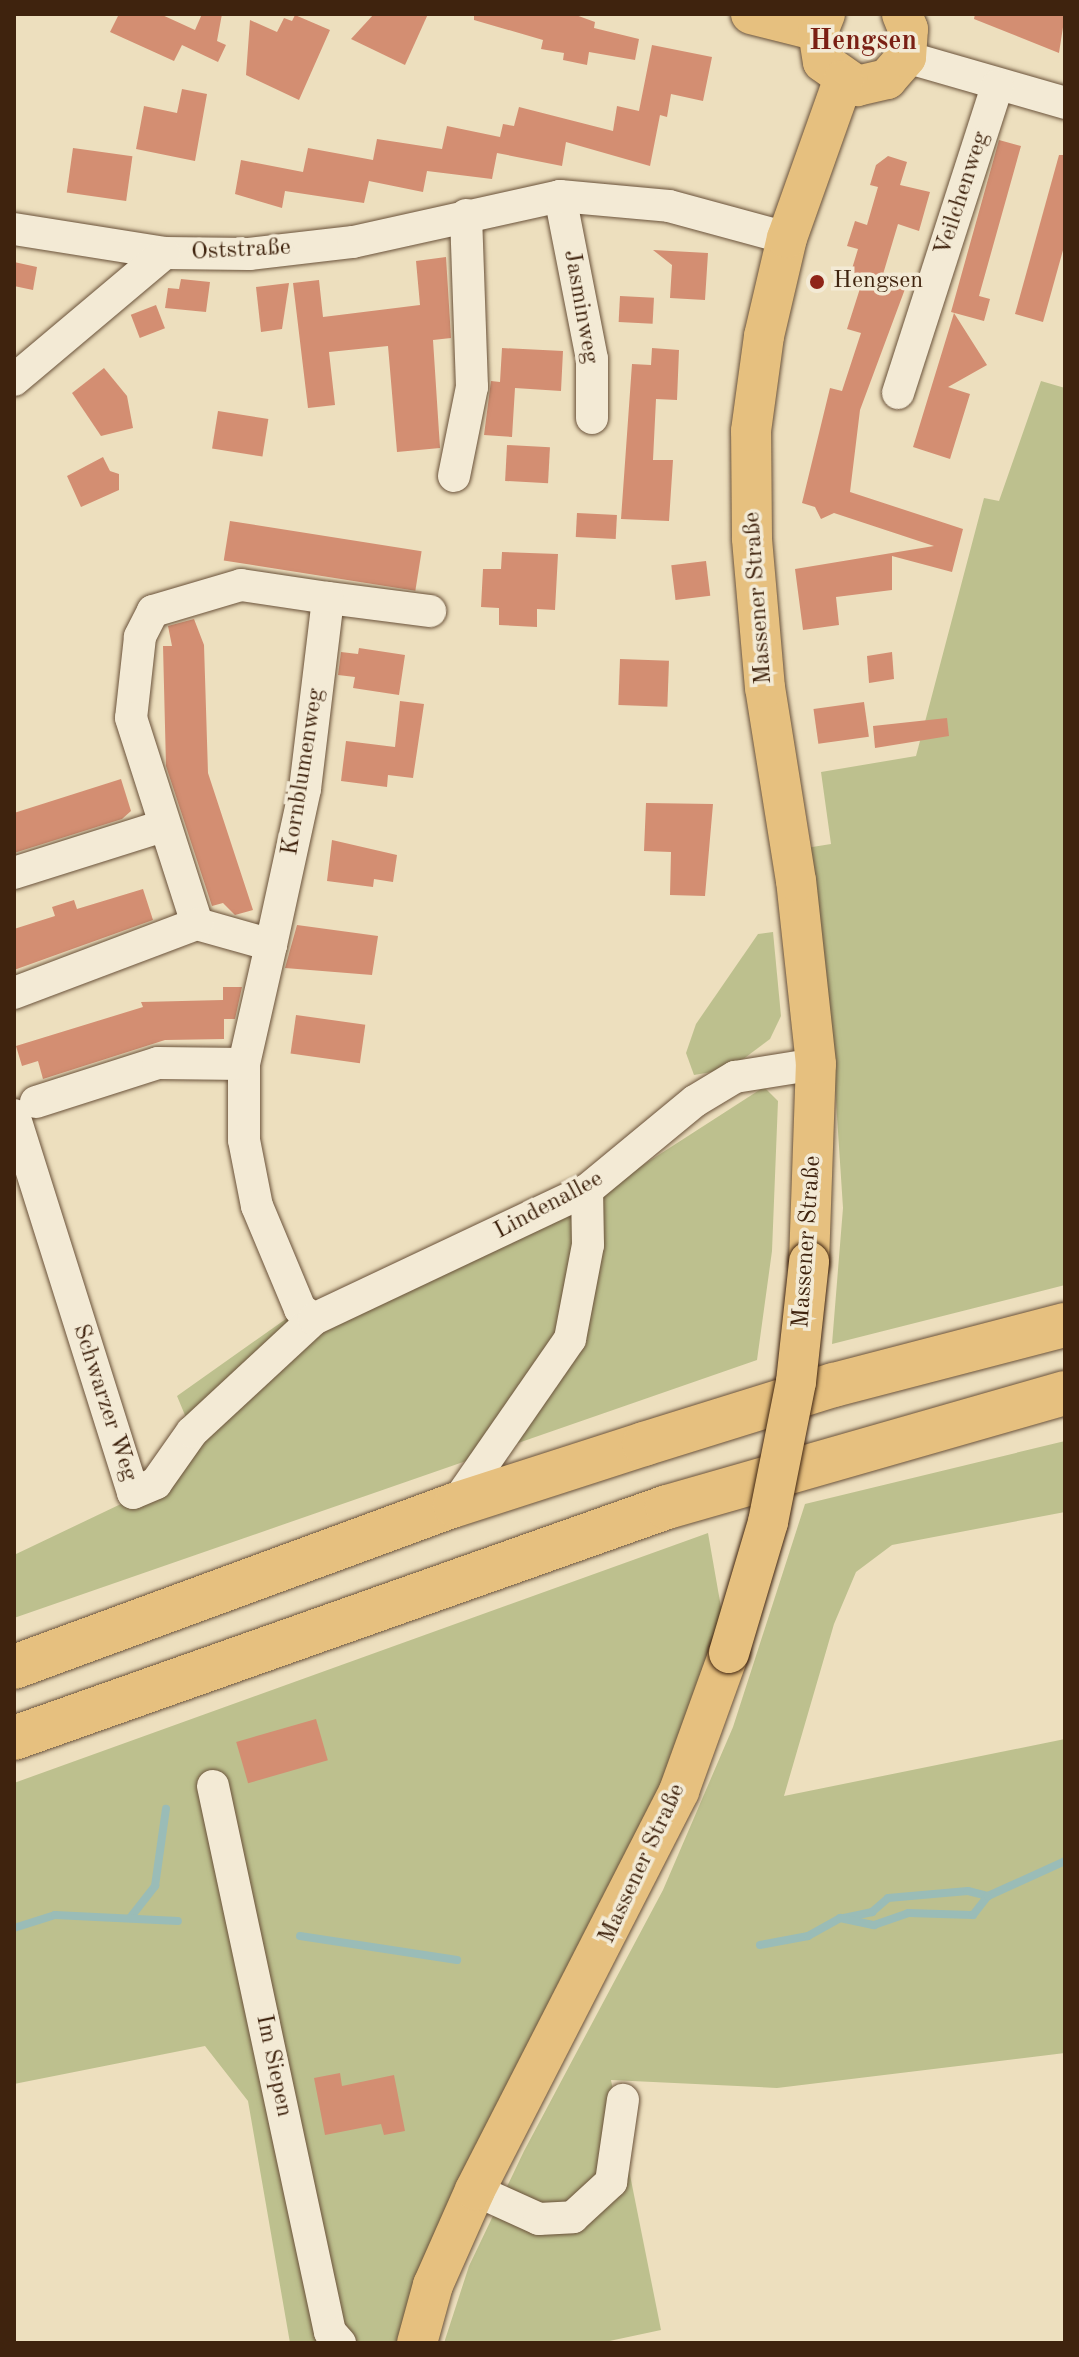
<!DOCTYPE html>
<meta charset="utf-8">
<style>
body{margin:0}
#map{position:relative;width:1079px;height:2357px;overflow:hidden;background:#eddfbe;font-family:"Old Standard TT",serif}
div>[style]{position:absolute}
[style*='--x']{left:calc(var(--x)*1px);top:calc(var(--y)*1px);width:calc(var(--w)*1px);rotate:calc(var(--a)*1deg)}
.green>*{inset:0;background:#bdc08e}
.stream>*{height:8px;margin:-4px;padding:0 4px;transform-origin:4px;border-radius:4px;background:#9abcb7}
.building>*{inset:0;background:#d38e72;transform-origin:0 0}
.roads{filter:drop-shadow(0 0 2px #6a523a) drop-shadow(0 0 2px #6a523a)}
.minor>*{height:32px;margin:-16px;padding:0 16px;transform-origin:16px;border-radius:16px;background:#f3ead5}
.major>*{height:40px;margin:-20px;padding:0 20px;transform-origin:20px;border-radius:20px;background:#e6c07f}
.highway>*{height:44px;margin:-22px;padding:0 22px;transform-origin:22px;border-radius:22px;background:#e6c07f}
.bridges{filter:drop-shadow(0 0 2px #3f230e) drop-shadow(0 0 2px #3f230e)}
.major-bridge>*{height:40px;margin:-20px;padding:0 20px;transform-origin:20px;border-radius:20px;background:#e6c07f}
.dots>*{width:22px;height:22px;translate:-50% -50%;box-sizing:border-box;border:4px solid #f3ead5;border-radius:50%}
span{translate:-50% -50%;white-space:nowrap;text-align:center;line-height:1.15;-webkit-text-stroke:7px #f3ead5;paint-order:stroke}
.street-label{font-size:24px;color:#3f230e}
.poi-label{font-size:24px;color:#3f230e}
.left{translate:0 -50%;text-align:left}
.quarter-label{font-size:28px;color:#7a1f14;font-weight:700}
.frame{position:absolute;inset:0;border:16px solid #3f230e;pointer-events:none}
</style>
<div id="map">
<div class="green">
<div style="clip-path:polygon(1041px 381px,1065px 388px,1065px 1285px,832px 1344px,843px 1208px,833px 1055px,806px 848px,831px 844px,821px 772px,916px 756px,984px 498px,999px 501px)"></div>
<div style="clip-path:polygon(773px 932px,781px 1016px,770px 1039px,730px 1069px,694px 1075px,686px 1053px,696px 1024px,758px 934px)"></div>
<div style="clip-path:polygon(764px 1087px,778px 1101px,772px 1251px,757px 1360px,14px 1618px,14px 1555px,123px 1503px,192px 1432px,177px 1396px,300px 1309px,581px 1205px)"></div>
<div style="clip-path:polygon(1065px 1441px,1065px 1512px,892px 1545px,856px 1572px,834px 1624px,784px 1796px,1065px 1739px,1065px 2053px,777px 2088px,611px 2080px,661px 2330px,600px 2343px,444px 2343px,469px 2266px,524px 2151px,663px 1890px,733px 1727px,805px 1504px)"></div>
<div style="clip-path:polygon(708px 1533px,729px 1653px,417px 2343px,290px 2343px,248px 2101px,205px 2046px,14px 2084px,14px 1783px)"></div>
</div>
<div class="stream">
<div style="--x:130;--y:1918;--w:41;--a:-52"></div>
<div style="--x:155;--y:1886;--w:78;--a:-81.9"></div>
<div style="--x:844;--y:1918;--w:29;--a:-12"></div>
<div style="--x:872;--y:1912;--w:21;--a:-41"></div>
<div style="--x:888;--y:1898;--w:80;--a:-5"></div>
<div style="--x:968;--y:1891;--w:21;--a:14"></div>
<div style="--x:14;--y:1928;--w:43;--a:-17.6"></div>
<div style="--x:55;--y:1915;--w:123;--a:2.8"></div>
<div style="--x:300;--y:1936;--w:159;--a:8.7"></div>
<div style="--x:760;--y:1945;--w:49;--a:-10.6"></div>
<div style="--x:808;--y:1936;--w:37;--a:-29"></div>
<div style="--x:840;--y:1918;--w:35;--a:12"></div>
<div style="--x:874;--y:1925;--w:36;--a:-19"></div>
<div style="--x:908;--y:1913;--w:65;--a:1.8"></div>
<div style="--x:973;--y:1915;--w:24;--a:-52"></div>
<div style="--x:988;--y:1896;--w:85;--a:-24.4"></div>
</div>
<div class="building">
<div style="clip-path:polygon(119px 14px,160px 14px,195px 30px,202px 14px,222px 14px,217px 41px,226px 45px,218px 62px,182px 45px,174px 61px,110px 32px)"></div>
<div style="clip-path:polygon(374px 14px,428px 14px,405px 65px,351px 39px)"></div>
<div style="clip-path:polygon(474px 14px,573px 14px,595px 22px,594px 28px,639px 39px,635px 60px,589px 52px,587px 65px,563px 60px,564px 53px,541px 49px,543px 40px,474px 20px)"></div>
<div style="clip-path:polygon(975px 14px,1065px 14px,1059px 53px,974px 19px)"></div>
<div style="clip-path:polygon(295px 15px,330px 30px,299px 100px,246px 75px,250px 20px,277px 32px,284px 18px,292px 21px)"></div>
<div style="clip-path:polygon(652px 45px,712px 57px,703px 101px,671px 94px,667px 117px,660px 115px,650px 166px,566px 142px,562px 166px,497px 153px,492px 179px,427px 171px,423px 192px,369px 181px,364px 203px,285px 191px,282px 208px,235px 194px,241px 160px,303px 172px,308px 148px,373px 160px,377px 139px,442px 149px,447px 126px,500px 137px,503px 124px,514px 126px,519px 107px,613px 131px,617px 106px,639px 111px)"></div>
<div style="clip-path:polygon(182px 89px,207px 94px,195px 161px,136px 149px,144px 106px,177px 113px)"></div>
<div style="clip-path:polygon(999px 140px,1021px 146px,979px 296px,990px 299px,984px 321px,951px 312px)"></div>
<div style="left:73px;top:148px;width:60px;height:45px;rotate:8deg"></div>
<div style="clip-path:polygon(1059px 155px,1065px 155px,1065px 243px,1043px 322px,1015px 314px)"></div>
<div style="clip-path:polygon(888px 156px,907px 162px,900px 185px,930px 192px,919px 231px,898px 224px,881px 281px,905px 289px,860px 410px,850px 492px,963px 529px,952px 572px,892px 556px,892px 590px,836px 597px,839px 625px,803px 630px,795px 569px,934px 546px,834px 513px,821px 519px,815px 507px,802px 503px,830px 388px,842px 391px,861px 333px,847px 329px,864px 276px,851px 272px,858px 249px,847px 246px,855px 221px,867px 225px,878px 187px,870px 185px,876px 165px)"></div>
<div style="clip-path:polygon(653px 250px,708px 253px,705px 300px,670px 298px,672px 265px)"></div>
<div style="clip-path:polygon(446px 257px,451px 338px,433px 340px,440px 448px,397px 452px,388px 346px,329px 352px,335px 405px,308px 408px,293px 283px,319px 280px,323px 317px,420px 305px,416px 261px)"></div>
<div style="clip-path:polygon(14px 262px,37px 267px,33px 290px,14px 286px)"></div>
<div style="clip-path:polygon(181px 279px,210px 282px,206px 312px,165px 308px,168px 288px,179px 289px)"></div>
<div style="clip-path:polygon(289px 283px,282px 329px,261px 332px,256px 287px)"></div>
<div style="left:620px;top:296px;width:34px;height:26px;rotate:3deg"></div>
<div style="left:156px;top:305px;width:25px;height:27px;rotate:69deg"></div>
<div style="clip-path:polygon(954px 313px,987px 365px,948px 387px,970px 394px,950px 459px,913px 447px)"></div>
<div style="clip-path:polygon(502px 348px,563px 351px,561px 391px,515px 388px,512px 437px,484px 435px,491px 381px,500px 382px)"></div>
<div style="clip-path:polygon(652px 348px,679px 350px,677px 400px,656px 399px,653px 460px,673px 460px,669px 521px,621px 519px,632px 364px,651px 365px)"></div>
<div style="clip-path:polygon(104px 368px,127px 396px,133px 428px,101px 436px,72px 393px)"></div>
<div style="left:218px;top:411px;width:51px;height:38px;rotate:9deg"></div>
<div style="left:507px;top:445px;width:43px;height:36px;rotate:3deg"></div>
<div style="clip-path:polygon(103px 457px,110px 471px,119px 474px,119px 490px,81px 507px,67px 476px)"></div>
<div style="left:577px;top:513px;width:40px;height:24px;rotate:3deg"></div>
<div style="left:230px;top:521px;width:194px;height:40px;rotate:9deg"></div>
<div style="clip-path:polygon(502px 552px,558px 554px,555px 610px,537px 609px,537px 627px,499px 625px,499px 608px,481px 607px,483px 569px,501px 569px)"></div>
<div style="left:706px;top:561px;width:35px;height:35px;rotate:83deg"></div>
<div style="clip-path:polygon(194px 619px,204px 645px,208px 773px,253px 910px,235px 915px,223px 903px,212px 906px,166px 766px,163px 646px,172px 646px,168px 626px)"></div>
<div style="clip-path:polygon(359px 648px,405px 655px,399px 695px,353px 688px,355px 677px,338px 675px,341px 652px,358px 654px)"></div>
<div style="clip-path:polygon(892px 652px,894px 679px,869px 683px,867px 656px)"></div>
<div style="left:620px;top:659px;width:49px;height:46px;rotate:2deg"></div>
<div style="clip-path:polygon(400px 701px,424px 704px,413px 778px,388px 775px,387px 787px,341px 781px,346px 741px,395px 747px)"></div>
<div style="left:864px;top:702px;width:35px;height:51px;rotate:82deg"></div>
<div style="clip-path:polygon(947px 718px,949px 736px,875px 748px,873px 726px)"></div>
<div style="clip-path:polygon(121px 779px,131px 811px,122px 819px,14px 853px,14px 813px)"></div>
<div style="clip-path:polygon(646px 803px,713px 804px,705px 896px,670px 895px,671px 852px,644px 851px)"></div>
<div style="clip-path:polygon(332px 840px,397px 855px,393px 882px,374px 879px,373px 887px,327px 881px)"></div>
<div style="clip-path:polygon(143px 889px,153px 920px,14px 970px,14px 929px,55px 916px,52px 907px,74px 900px,77px 909px)"></div>
<div style="clip-path:polygon(297px 925px,378px 936px,372px 975px,285px 968px)"></div>
<div style="clip-path:polygon(223px 987px,242px 987px,235px 1019px,224px 1019px,224px 1039px,165px 1040px,43px 1079px,38px 1061px,22px 1066px,16px 1046px,143px 1007px,141px 1002px,223px 1000px)"></div>
<div style="left:296px;top:1015px;width:70px;height:39px;rotate:8deg"></div>
<div style="left:316px;top:1719px;width:43px;height:83px;rotate:74deg"></div>
<div style="clip-path:polygon(340px 2073px,342px 2086px,394px 2075px,405px 2131px,384px 2135px,381px 2124px,325px 2135px,314px 2078px)"></div>
</div>
<div class="roads">
<div class="minor">
<div style="--x:906;--y:57;--w:166;--a:16.1"></div>
<div style="--x:560;--y:196;--w:166;--a:78.9"></div>
<div style="--x:592;--y:359;--w:59;--a:90"></div>
<div style="--x:14;--y:229;--w:153;--a:9"></div>
<div style="--x:165;--y:253;--w:84;--a:0.7"></div>
<div style="--x:249;--y:254;--w:105;--a:-6.6"></div>
<div style="--x:353;--y:242;--w:212;--a:-12.5"></div>
<div style="--x:560;--y:196;--w:109;--a:5.2"></div>
<div style="--x:669;--y:206;--w:122;--a:15.2"></div>
<div style="--x:14;--y:380;--w:197;--a:-40.1"></div>
<div style="--x:898;--y:393;--w:323;--a:-72.1"></div>
<div style="--x:454;--y:476;--w:91;--a:-78.6"></div>
<div style="--x:472;--y:387;--w:172;--a:-92"></div>
<div style="--x:328;--y:598;--w:103;--a:7.3"></div>
<div style="--x:14;--y:873;--w:156;--a:-17.5"></div>
<div style="--x:271;--y:945;--w:160;--a:-77.7"></div>
<div style="--x:305;--y:789;--w:192;--a:-83.1"></div>
<div style="--x:328;--y:598;--w:88;--a:-171.5"></div>
<div style="--x:241;--y:585;--w:92;--a:163.5"></div>
<div style="--x:153;--y:611;--w:29;--a:117"></div>
<div style="--x:140;--y:637;--w:81;--a:96.3"></div>
<div style="--x:131;--y:718;--w:216;--a:72.2"></div>
<div style="--x:197;--y:924;--w:77;--a:15.8"></div>
<div style="--x:271;--y:945;--w:122;--a:102.8"></div>
<div style="--x:244;--y:1064;--w:76;--a:90"></div>
<div style="--x:244;--y:1140;--w:67;--a:78.9"></div>
<div style="--x:257;--y:1206;--w:112;--a:67.3"></div>
<div style="--x:300;--y:1309;--w:17;--a:36"></div>
<div style="--x:14;--y:993;--w:196;--a:-20.7"></div>
<div style="--x:36;--y:1102;--w:128;--a:-17.7"></div>
<div style="--x:158;--y:1063;--w:86;--a:0.7"></div>
<div style="--x:14;--y:1115;--w:396;--a:72.5"></div>
<div style="--x:133;--y:1493;--w:25;--a:-23"></div>
<div style="--x:156;--y:1483;--w:62;--a:-54.8"></div>
<div style="--x:192;--y:1432;--w:166;--a:-42.8"></div>
<div style="--x:314;--y:1319;--w:302;--a:-25.3"></div>
<div style="--x:587;--y:1190;--w:140;--a:-39.5"></div>
<div style="--x:695;--y:1101;--w:47;--a:-31"></div>
<div style="--x:735;--y:1077;--w:82;--a:-9.1"></div>
<div style="--x:455;--y:1505;--w:202;--a:-55.3"></div>
<div style="--x:570;--y:1339;--w:96;--a:-79.2"></div>
<div style="--x:588;--y:1245;--w:55;--a:-91"></div>
<div style="--x:213;--y:1786;--w:558;--a:77.91"></div>
<div style="--x:330;--y:2332;--w:15;--a:48"></div>
<div style="--x:475;--y:2190;--w:70;--a:24.4"></div>
<div style="--x:539;--y:2219;--w:34;--a:-3"></div>
<div style="--x:573;--y:2217;--w:52;--a:-42.6"></div>
<div style="--x:611;--y:2182;--w:83;--a:-81.7"></div>
</div>
<div class="major">
<div style="--x:751;--y:14;--w:69;--a:14.2"></div>
<div style="--x:825;--y:14;--w:18;--a:112"></div>
<div style="--x:818;--y:31;--w:31;--a:81"></div>
<div style="--x:823;--y:62;--w:42;--a:35.2"></div>
<div style="--x:857;--y:86;--w:31;--a:-13"></div>
<div style="--x:887;--y:79;--w:29;--a:-49"></div>
<div style="--x:906;--y:57;--w:28;--a:-86"></div>
<div style="--x:908;--y:29;--w:16;--a:-112"></div>
<div style="--x:809;--y:1262;--w:198;--a:-88"></div>
<div style="--x:816;--y:1064;--w:184;--a:-96.2"></div>
<div style="--x:796;--y:881;--w:195;--a:-99.1"></div>
<div style="--x:765;--y:688;--w:151;--a:-95"></div>
<div style="--x:752;--y:538;--w:107;--a:-90.5"></div>
<div style="--x:751;--y:431;--w:96;--a:-82.2"></div>
<div style="--x:764;--y:336;--w:101;--a:-76.8"></div>
<div style="--x:787;--y:238;--w:167;--a:-70.4"></div>
<div style="--x:417;--y:2343;--w:60;--a:-74.6"></div>
<div style="--x:433;--y:2285;--w:104;--a:-66.1"></div>
<div style="--x:475;--y:2190;--w:448;--a:-62.9"></div>
<div style="--x:679;--y:1791;--w:147;--a:-70.1"></div>
</div>
<div class="highway">
<div style="--x:14;--y:1667;--w:470;--a:-20.2"></div>
<div style="--x:455;--y:1505;--w:199;--a:-17.9"></div>
<div style="--x:644;--y:1444;--w:199;--a:-17.3"></div>
<div style="--x:834;--y:1385;--w:239;--a:-14.6"></div>
<div style="--x:14;--y:1738;--w:693;--a:-19.48"></div>
<div style="--x:667;--y:1507;--w:414;--a:-16"></div>
</div>
</div>
<div class="bridges">
<div class="major-bridge">
<div style="--x:729;--y:1653;--w:137;--a:-73.4"></div>
<div style="--x:768;--y:1522;--w:143;--a:-78.7"></div>
<div style="--x:796;--y:1382;--w:121;--a:-83.8"></div>
</div>
</div>
<div class="dots">
<div style="left:817px;top:282px;background:#8f2418"></div>
</div>
<div class="street-label">
<span style="left:963px;top:194px;rotate:-72deg">Veilchenweg</span>
<span style="left:241px;top:251px;rotate:-3deg">Oststraße</span>
<span style="left:580px;top:307px;rotate:80deg">Jasminweg</span>
<span style="left:759px;top:598px;rotate:-94deg">Massener Straße</span>
<span style="left:304px;top:772px;rotate:-81deg">Kornblumenweg</span>
<span style="left:549px;top:1206px;rotate:-28deg">Lindenallee</span>
<span style="left:808px;top:1242px;rotate:-86deg">Massener Straße</span>
<span style="left:104px;top:1403px;rotate:72deg">Schwarzer Weg</span>
<span style="left:643px;top:1864px;rotate:-65deg">Massener Straße</span>
<span style="left:273px;top:2066px;rotate:78deg">Im Siepen</span>
</div>
<div class="poi-label">
<span class="left" style="left:833px;top:282px">Hengsen</span>
</div>
<div class="quarter-label">
<span style="left:863px;top:42px">Hengsen</span>
</div>
<div class="frame"></div>
</div>
